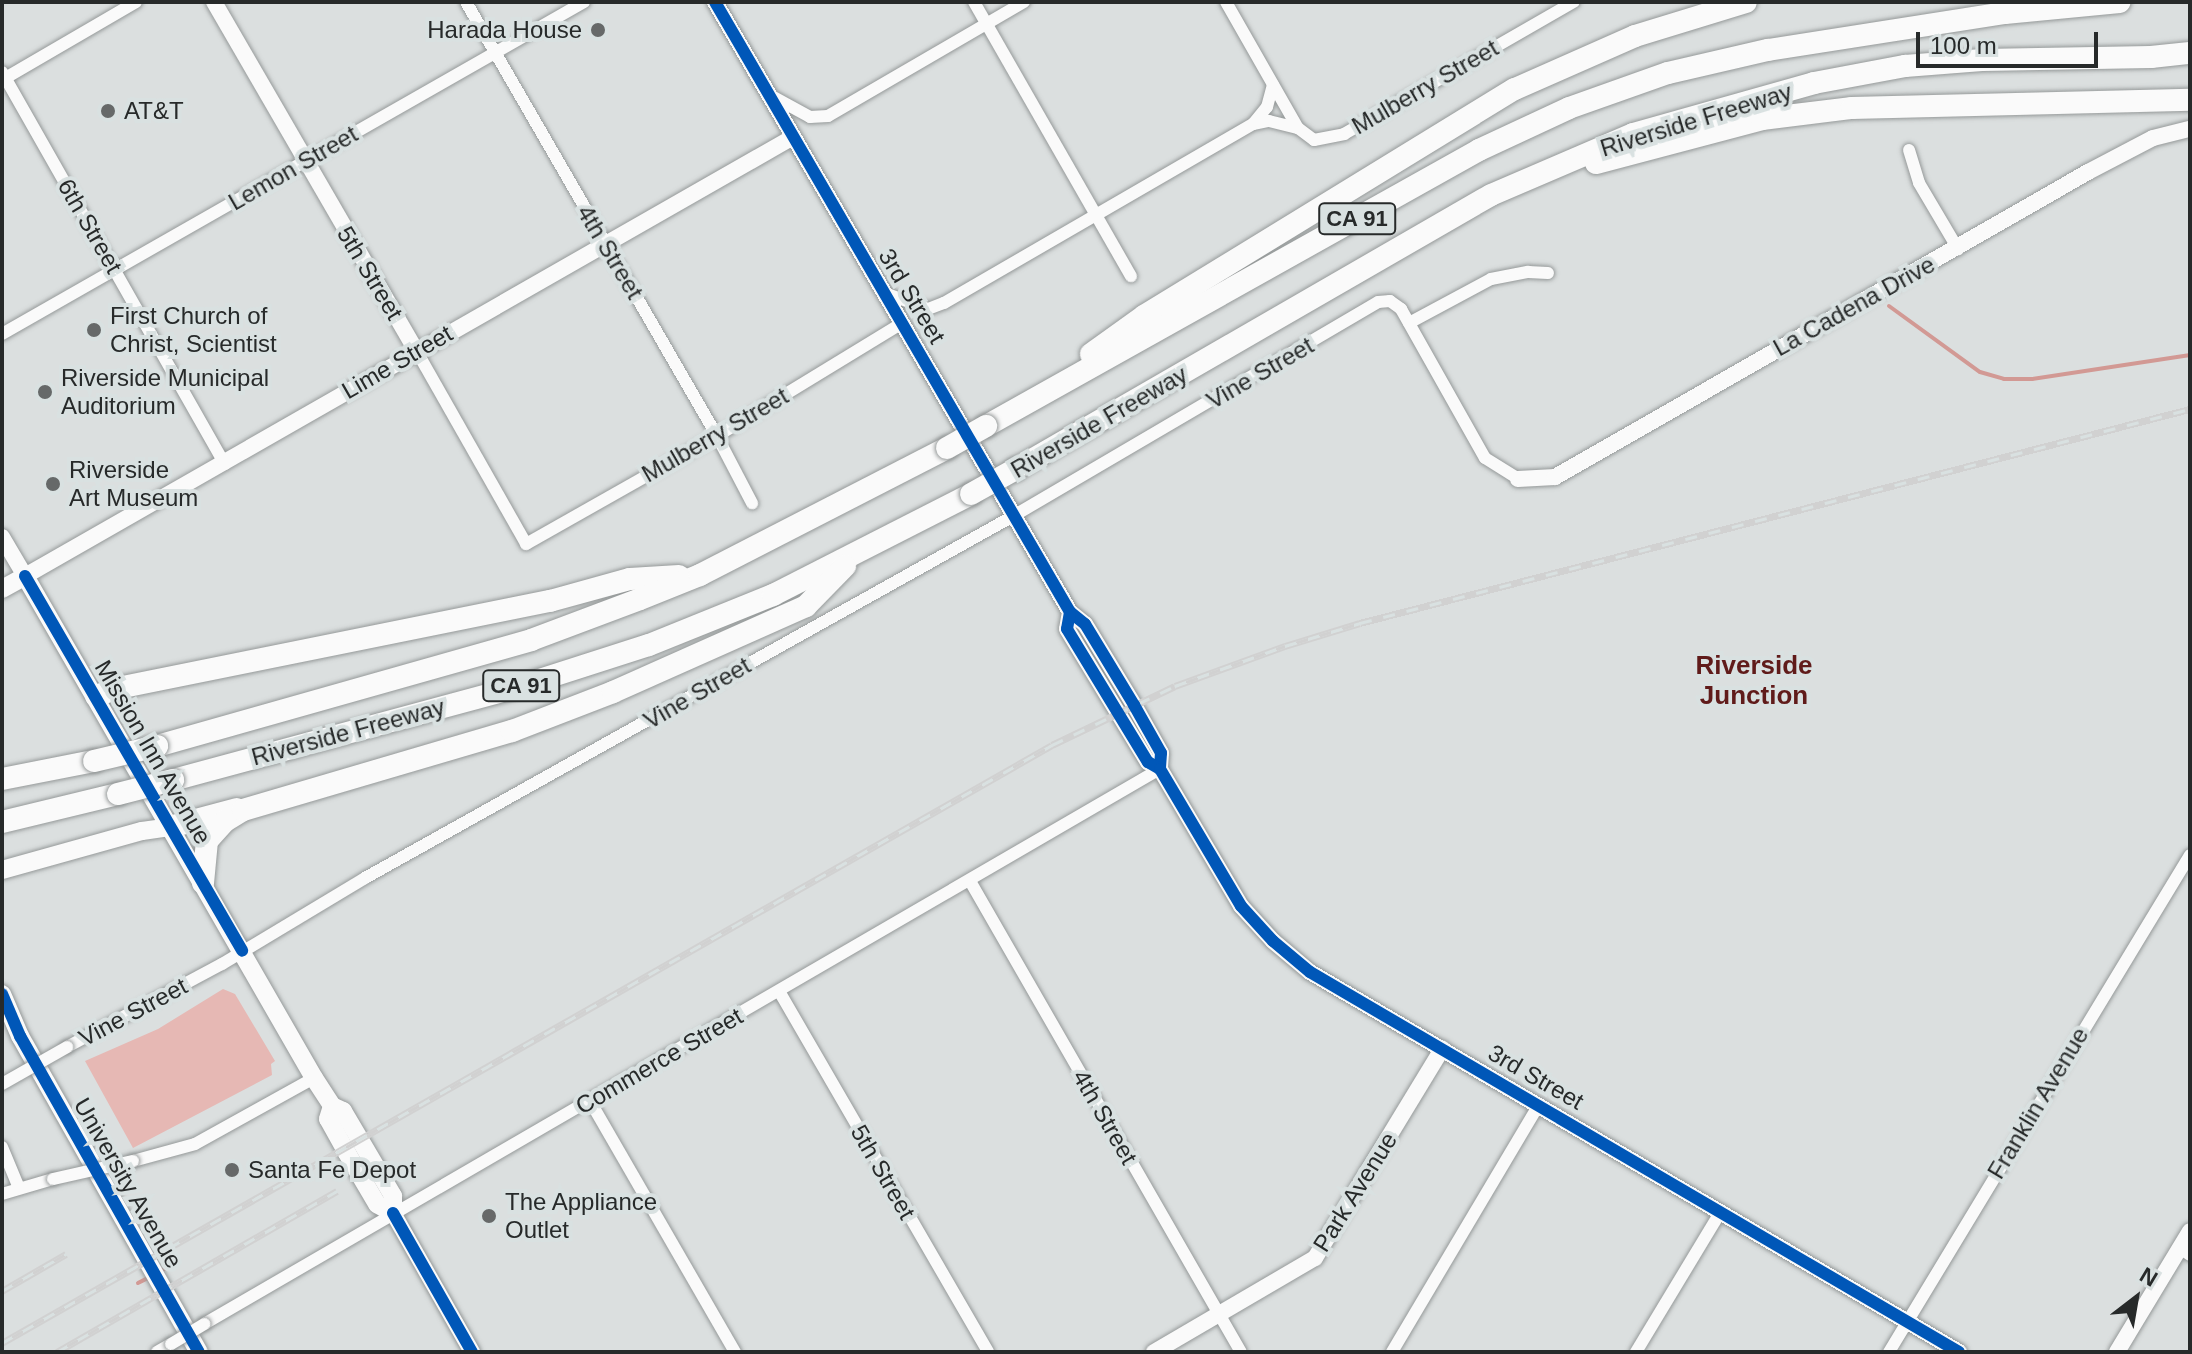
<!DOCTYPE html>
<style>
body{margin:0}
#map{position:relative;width:2192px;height:1354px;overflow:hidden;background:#dbdfdf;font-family:Arial,sans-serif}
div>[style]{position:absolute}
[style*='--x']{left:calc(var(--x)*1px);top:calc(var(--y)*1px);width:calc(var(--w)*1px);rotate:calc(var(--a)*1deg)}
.green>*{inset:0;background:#e6b8b4}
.stream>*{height:4px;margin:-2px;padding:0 2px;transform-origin:2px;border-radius:2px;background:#d29994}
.roads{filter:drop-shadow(0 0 2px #959999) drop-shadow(0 0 2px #959999)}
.street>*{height:12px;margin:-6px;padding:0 6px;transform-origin:6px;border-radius:6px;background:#fafafa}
.secondary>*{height:16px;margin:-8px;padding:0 8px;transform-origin:8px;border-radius:8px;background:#fafafa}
.primary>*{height:18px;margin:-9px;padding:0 9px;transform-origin:9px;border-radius:9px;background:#fafafa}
.highway>*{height:22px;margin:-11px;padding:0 11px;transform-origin:11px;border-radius:11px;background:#fafafa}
.rail>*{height:7px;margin-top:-3.5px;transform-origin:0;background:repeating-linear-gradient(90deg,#d9e1e1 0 12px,#d1d1d1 0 24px);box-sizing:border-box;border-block:2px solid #d1d1d1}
.bridges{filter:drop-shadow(0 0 2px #959999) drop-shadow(0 0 2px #959999)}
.street-bridge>*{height:12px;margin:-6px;padding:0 6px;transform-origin:6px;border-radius:6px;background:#fafafa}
.highway-bridge>*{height:22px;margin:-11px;padding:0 11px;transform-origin:11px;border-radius:11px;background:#fafafa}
.cycleway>*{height:12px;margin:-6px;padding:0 6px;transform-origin:6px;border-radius:6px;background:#0057b8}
.dots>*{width:22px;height:22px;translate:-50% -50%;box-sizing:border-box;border:4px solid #d9e1e1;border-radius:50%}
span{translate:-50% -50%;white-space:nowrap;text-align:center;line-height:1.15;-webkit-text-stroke:8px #d9e1e1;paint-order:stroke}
.shield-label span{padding:2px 6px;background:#d9e1e1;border:2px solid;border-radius:6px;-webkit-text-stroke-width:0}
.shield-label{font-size:22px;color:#272a2a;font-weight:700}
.poi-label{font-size:24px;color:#272a2a}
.right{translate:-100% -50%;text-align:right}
.left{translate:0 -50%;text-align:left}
.street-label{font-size:24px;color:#272a2a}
.neighbourhood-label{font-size:26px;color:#601b1a;font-weight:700}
.frame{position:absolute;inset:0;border:4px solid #272a2a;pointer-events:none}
.north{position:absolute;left:2096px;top:1258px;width:80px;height:80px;-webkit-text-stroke:6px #d9e1e1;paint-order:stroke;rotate:31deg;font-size:22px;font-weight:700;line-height:32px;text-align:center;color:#272a2a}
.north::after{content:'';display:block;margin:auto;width:28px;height:36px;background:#272a2a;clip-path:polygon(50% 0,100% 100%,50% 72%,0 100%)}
.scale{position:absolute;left:1916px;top:32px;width:182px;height:36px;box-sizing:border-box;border:4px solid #272a2a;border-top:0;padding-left:10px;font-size:24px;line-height:28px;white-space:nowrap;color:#272a2a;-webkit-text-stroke:6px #d9e1e1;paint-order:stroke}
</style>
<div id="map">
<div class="green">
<div style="clip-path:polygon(223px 989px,235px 994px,275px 1061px,271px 1064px,272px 1075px,133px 1148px,85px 1061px,158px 1029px)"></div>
</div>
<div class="stream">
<div style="--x:1889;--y:306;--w:112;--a:36"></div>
<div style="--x:1980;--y:372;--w:25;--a:16"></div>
<div style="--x:2004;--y:379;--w:28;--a:0"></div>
<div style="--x:2032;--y:379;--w:160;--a:-8.6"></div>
<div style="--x:161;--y:1271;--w:13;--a:-32"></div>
<div style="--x:138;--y:1283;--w:13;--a:-27"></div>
</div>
<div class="roads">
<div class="street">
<div style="--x:466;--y:2;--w:501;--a:59.96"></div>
<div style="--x:717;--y:436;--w:76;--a:62.4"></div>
<div style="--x:974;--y:2;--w:316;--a:60.2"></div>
<div style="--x:1226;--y:2;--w:145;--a:60.3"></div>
<div style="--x:1298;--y:128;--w:20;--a:37"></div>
<div style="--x:1314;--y:140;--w:31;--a:-11"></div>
<div style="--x:1344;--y:134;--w:265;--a:-29.9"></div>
<div style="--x:2;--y:72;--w:451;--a:60.4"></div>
<div style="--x:2;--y:80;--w:155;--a:-30.2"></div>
<div style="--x:768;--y:94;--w:48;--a:28.7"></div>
<div style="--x:810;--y:117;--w:18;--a:-3"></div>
<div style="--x:828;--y:116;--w:227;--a:-30.2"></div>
<div style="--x:1253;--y:124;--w:16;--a:-11"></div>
<div style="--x:1269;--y:121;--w:30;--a:14"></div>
<div style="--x:1909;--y:150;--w:34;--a:73"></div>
<div style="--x:1919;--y:183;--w:77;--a:59.4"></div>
<div style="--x:885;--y:293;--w:46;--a:20.4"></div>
<div style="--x:928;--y:309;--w:17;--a:-21"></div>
<div style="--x:944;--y:303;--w:357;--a:-30.1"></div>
<div style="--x:1253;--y:124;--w:22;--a:-51"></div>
<div style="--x:1267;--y:107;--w:23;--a:-75"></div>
<div style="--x:1409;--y:323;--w:93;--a:-28.2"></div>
<div style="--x:1491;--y:279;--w:38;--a:-11"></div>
<div style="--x:1528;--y:272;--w:20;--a:3"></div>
<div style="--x:2;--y:334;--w:670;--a:-29.7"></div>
<div style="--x:416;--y:350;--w:223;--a:60.4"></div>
<div style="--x:526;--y:544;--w:219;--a:-29.5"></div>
<div style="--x:717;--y:436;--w:217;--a:-31.4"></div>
<div style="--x:970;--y:881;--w:543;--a:60.09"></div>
<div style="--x:779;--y:991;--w:417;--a:59.9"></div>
<div style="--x:67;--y:1047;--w:176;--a:-28.2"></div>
<div style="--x:222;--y:964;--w:167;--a:-31"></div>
<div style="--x:365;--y:878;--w:744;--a:-29.18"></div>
<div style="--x:1015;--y:515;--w:421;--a:-30.4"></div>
<div style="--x:1378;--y:302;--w:12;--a:-5"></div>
<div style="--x:1390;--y:301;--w:14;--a:36"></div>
<div style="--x:1401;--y:309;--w:171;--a:60.6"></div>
<div style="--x:1485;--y:458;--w:39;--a:32"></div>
<div style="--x:590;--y:1101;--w:290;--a:60"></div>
<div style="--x:2;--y:1147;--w:44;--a:67.5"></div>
<div style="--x:133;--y:1161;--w:64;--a:-15.3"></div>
<div style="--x:195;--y:1144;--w:136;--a:-29"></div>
<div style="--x:2;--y:1194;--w:53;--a:-16.4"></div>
<div style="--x:2180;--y:1248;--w:12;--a:35"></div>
<div style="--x:204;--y:1324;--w:1105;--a:-30.14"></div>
<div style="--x:157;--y:1352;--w:16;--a:-30"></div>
<div style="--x:1392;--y:1352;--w:288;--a:-59.3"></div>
<div style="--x:1636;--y:1352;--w:165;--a:-58.9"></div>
<div style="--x:1889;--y:1352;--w:581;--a:-58.8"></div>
</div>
<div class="secondary">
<div style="--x:214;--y:2;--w:402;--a:59.9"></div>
<div style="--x:715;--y:2;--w:706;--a:59.8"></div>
<div style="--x:1070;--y:612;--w:19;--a:39"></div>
<div style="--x:1085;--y:624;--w:95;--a:58.8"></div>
<div style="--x:1134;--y:705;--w:55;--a:60.6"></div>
<div style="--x:1161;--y:753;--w:16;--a:94"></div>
<div style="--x:1518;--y:479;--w:37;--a:-3"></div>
<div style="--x:1555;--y:477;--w:614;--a:-29.78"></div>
<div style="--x:2088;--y:172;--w:73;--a:-27.6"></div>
<div style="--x:2153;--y:138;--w:38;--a:-14"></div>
<div style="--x:2;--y:537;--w:45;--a:59.5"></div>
<div style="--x:25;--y:576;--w:885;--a:-29.75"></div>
<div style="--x:1070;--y:612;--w:17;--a:100"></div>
<div style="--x:1067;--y:629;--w:156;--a:58.7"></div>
<div style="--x:1148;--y:762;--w:14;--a:30"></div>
<div style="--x:1160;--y:769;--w:159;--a:59.4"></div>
<div style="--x:1241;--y:906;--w:47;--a:47.6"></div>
<div style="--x:1273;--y:941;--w:48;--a:40"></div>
<div style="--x:1310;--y:972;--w:752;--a:30.35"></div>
<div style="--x:393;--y:1213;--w:160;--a:60.4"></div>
<div style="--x:1154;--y:1352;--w:186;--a:-30.3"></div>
<div style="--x:1315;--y:1258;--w:245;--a:-58.7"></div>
<div style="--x:2117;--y:1352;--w:141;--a:-58.9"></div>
</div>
<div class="primary">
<div style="--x:2;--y:589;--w:26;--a:-29"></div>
<div style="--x:25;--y:576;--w:579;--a:60.07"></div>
<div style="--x:314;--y:1078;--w:33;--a:57"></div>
<div style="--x:332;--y:1106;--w:12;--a:24"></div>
<div style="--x:343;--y:1111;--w:99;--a:59.5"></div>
<div style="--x:393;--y:1196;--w:17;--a:90"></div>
<div style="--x:393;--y:1213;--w:18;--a:-151"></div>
<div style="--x:377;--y:1204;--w:59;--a:-120.5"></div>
<div style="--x:347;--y:1153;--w:39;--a:-119"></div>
<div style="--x:328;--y:1119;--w:14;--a:-73"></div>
<div style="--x:2;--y:870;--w:145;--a:-15.6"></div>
<div style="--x:142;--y:831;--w:28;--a:-8"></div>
<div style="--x:2;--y:994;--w:46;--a:66.8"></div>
<div style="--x:20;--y:1036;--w:363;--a:60.5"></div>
</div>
<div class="highway">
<div style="--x:1596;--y:163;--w:172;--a:-14.8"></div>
<div style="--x:1762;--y:119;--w:91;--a:-7"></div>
<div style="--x:1852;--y:108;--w:338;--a:-1.4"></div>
<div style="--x:1091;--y:354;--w:65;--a:-35.6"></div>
<div style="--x:1144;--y:316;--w:435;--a:-31.5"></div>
<div style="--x:1515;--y:89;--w:131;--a:-23.8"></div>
<div style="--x:1635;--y:36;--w:116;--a:-17"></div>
<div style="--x:986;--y:426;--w:565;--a:-29.24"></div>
<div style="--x:1479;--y:150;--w:99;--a:-25"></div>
<div style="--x:1569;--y:108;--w:105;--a:-19.5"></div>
<div style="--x:1668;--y:73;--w:103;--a:-13"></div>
<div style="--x:1768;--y:50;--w:240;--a:-8.9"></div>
<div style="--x:2005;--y:13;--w:115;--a:-5.5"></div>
<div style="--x:1016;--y:469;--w:548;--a:-29.98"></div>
<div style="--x:1491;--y:195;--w:155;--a:-23.2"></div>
<div style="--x:1633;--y:134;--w:188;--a:-15.7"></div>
<div style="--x:1814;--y:83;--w:93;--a:-10.6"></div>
<div style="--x:1905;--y:66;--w:77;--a:-4.5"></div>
<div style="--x:1982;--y:60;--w:169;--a:-1"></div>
<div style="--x:2151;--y:57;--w:39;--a:-6"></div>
<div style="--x:96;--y:696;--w:23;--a:-20"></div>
<div style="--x:118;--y:688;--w:441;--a:-11.4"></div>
<div style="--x:550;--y:601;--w:83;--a:-15.4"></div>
<div style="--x:630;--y:579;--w:49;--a:-3.5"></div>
<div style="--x:157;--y:746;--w:389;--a:-15.8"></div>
<div style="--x:531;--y:640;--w:116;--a:-20.6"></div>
<div style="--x:640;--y:599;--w:65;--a:-21.8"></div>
<div style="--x:700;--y:575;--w:278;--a:-27.2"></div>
<div style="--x:2;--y:779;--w:94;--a:-11.1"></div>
<div style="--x:173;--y:780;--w:360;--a:-15.1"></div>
<div style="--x:521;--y:686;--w:134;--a:-17.8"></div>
<div style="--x:649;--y:645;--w:134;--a:-22"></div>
<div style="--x:773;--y:595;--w:222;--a:-27"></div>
<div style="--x:2;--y:822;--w:119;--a:-13.6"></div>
<div style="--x:170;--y:827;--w:69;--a:-15"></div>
<div style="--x:203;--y:883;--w:42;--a:-84.6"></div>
<div style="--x:207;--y:841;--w:27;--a:-48"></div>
<div style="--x:225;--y:821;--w:21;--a:-31"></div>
<div style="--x:243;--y:810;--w:280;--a:-16.4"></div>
<div style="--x:512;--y:731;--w:108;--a:-21.1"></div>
<div style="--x:613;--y:692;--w:211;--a:-24"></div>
<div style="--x:806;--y:606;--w:56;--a:-45.7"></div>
</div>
</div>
<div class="rail">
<div style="--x:2;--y:1291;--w:74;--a:-30"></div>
<div style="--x:2;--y:1343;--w:1208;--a:-29.66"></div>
<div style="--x:1052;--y:745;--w:136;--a:-25.6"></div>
<div style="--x:1175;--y:686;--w:117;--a:-20"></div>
<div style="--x:1285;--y:646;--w:78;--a:-17"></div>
<div style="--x:1360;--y:623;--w:857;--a:-14.46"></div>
<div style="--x:57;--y:1352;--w:323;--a:-29.9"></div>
</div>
<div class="bridges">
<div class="street-bridge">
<div style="--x:2;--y:1084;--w:75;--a:-29.6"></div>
<div style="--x:53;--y:1179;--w:82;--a:-12.7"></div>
<div style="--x:171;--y:1344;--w:39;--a:-31"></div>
</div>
<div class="highway-bridge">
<div style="--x:947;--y:448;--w:45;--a:-29.4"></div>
<div style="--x:971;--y:494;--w:51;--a:-29.1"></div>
<div style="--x:94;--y:761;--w:65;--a:-13.4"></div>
<div style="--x:118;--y:794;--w:57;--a:-14.3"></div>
</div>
</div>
<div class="cycleway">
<div style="--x:715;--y:2;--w:706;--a:59.8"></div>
<div style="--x:1070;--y:612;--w:19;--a:39"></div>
<div style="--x:1085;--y:624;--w:95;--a:58.8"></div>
<div style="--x:1134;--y:705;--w:55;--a:60.6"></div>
<div style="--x:1161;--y:753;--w:16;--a:94"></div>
<div style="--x:25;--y:576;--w:433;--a:59.9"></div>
<div style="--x:1070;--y:612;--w:17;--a:100"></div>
<div style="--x:1067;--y:629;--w:156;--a:58.7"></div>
<div style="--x:1148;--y:762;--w:14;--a:30"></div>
<div style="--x:1160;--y:769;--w:159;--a:59.4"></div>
<div style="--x:1241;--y:906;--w:47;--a:47.6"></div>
<div style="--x:1273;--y:941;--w:48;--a:40"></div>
<div style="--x:1310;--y:972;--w:752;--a:30.35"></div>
<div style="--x:2;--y:994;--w:46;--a:66.8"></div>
<div style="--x:20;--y:1036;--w:363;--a:60.5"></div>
<div style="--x:393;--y:1213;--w:160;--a:60.4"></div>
</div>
<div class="dots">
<div style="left:598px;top:30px;background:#666969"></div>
<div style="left:108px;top:111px;background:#666969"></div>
<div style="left:94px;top:330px;background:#666969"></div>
<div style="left:45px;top:392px;background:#666969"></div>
<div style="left:53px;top:484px;background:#666969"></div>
<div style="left:232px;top:1170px;background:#666969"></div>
<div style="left:489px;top:1216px;background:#666969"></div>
</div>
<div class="shield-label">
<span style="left:1357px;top:219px">CA 91</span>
<span style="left:521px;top:686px">CA 91</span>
</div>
<div class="poi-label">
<span class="right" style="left:582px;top:30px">Harada House</span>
<span class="left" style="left:124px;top:111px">AT&amp;T</span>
<span class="left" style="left:110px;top:330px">First Church of<br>Christ, Scientist</span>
<span class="left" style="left:61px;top:392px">Riverside Municipal<br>Auditorium</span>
<span class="left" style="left:69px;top:484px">Riverside<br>Art Museum</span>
<span class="left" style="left:248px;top:1170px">Santa Fe Depot</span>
<span class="left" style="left:505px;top:1216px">The Appliance<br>Outlet</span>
</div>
<div class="street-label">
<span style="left:1425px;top:87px;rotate:-30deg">Mulberry Street</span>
<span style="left:1696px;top:120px;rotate:-17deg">Riverside Freeway</span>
<span style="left:293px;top:168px;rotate:-30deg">Lemon Street</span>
<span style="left:90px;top:226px;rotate:60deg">6th Street</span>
<span style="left:610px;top:252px;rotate:59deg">4th Street</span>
<span style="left:370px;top:273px;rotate:59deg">5th Street</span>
<span style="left:912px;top:296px;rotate:59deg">3rd Street</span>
<span style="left:1854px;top:306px;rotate:-29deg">La Cadena Drive</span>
<span style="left:397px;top:362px;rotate:-30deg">Lime Street</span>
<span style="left:1260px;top:373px;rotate:-30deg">Vine Street</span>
<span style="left:1099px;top:422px;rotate:-30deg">Riverside Freeway</span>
<span style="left:715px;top:435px;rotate:-30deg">Mulberry Street</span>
<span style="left:697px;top:693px;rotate:-30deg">Vine Street</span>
<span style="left:348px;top:732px;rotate:-15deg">Riverside Freeway</span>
<span style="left:153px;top:752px;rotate:60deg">Mission Inn Avenue</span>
<span style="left:133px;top:1012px;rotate:-28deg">Vine Street</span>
<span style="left:659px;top:1061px;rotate:-30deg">Commerce Street</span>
<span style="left:1536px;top:1077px;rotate:30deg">3rd Street</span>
<span style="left:2038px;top:1103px;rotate:-59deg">Franklin Avenue</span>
<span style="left:1105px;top:1117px;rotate:60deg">4th Street</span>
<span style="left:883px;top:1172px;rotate:60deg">5th Street</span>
<span style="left:128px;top:1183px;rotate:60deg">University Avenue</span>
<span style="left:1355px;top:1192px;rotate:-58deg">Park Avenue</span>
</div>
<div class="neighbourhood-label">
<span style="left:1754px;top:681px">Riverside<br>Junction</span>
</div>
<div class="frame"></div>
<div class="north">N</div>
<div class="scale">100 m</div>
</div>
